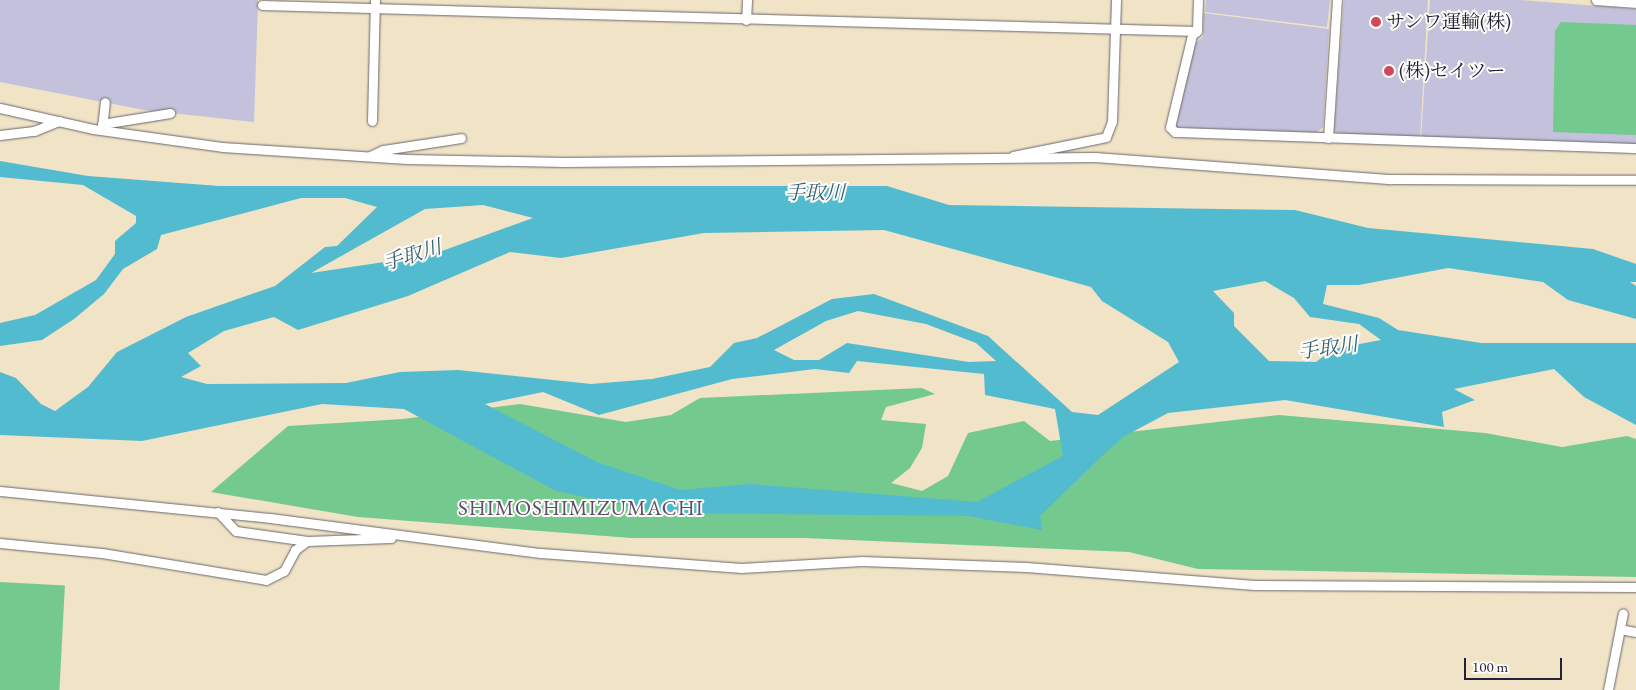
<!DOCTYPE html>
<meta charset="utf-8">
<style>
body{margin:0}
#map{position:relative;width:1636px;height:690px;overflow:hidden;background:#f0e3c6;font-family:"EB Garamond","Noto Serif JP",serif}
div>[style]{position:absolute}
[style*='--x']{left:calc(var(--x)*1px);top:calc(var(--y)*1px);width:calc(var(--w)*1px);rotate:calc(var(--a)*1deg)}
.industrial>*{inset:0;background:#c3c1db}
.green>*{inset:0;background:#73c98e;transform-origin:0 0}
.water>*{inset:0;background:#52bbcf}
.roads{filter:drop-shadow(0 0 1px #6a666c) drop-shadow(0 0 1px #6a666c)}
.minor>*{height:9px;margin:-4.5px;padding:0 4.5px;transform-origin:4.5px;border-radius:4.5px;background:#fff}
.dots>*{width:14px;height:14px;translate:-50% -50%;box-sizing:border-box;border:2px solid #fdfcf7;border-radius:50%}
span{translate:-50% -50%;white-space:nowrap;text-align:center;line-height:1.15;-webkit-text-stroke:4px #fdfcf7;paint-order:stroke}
.poi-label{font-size:19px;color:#22223b}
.left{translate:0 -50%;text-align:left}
.water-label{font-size:20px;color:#355f76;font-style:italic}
.quarter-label{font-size:21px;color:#5b4d6e;letter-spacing:1px}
.scale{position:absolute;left:1464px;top:658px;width:98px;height:22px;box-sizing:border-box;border:2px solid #22223b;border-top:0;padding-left:6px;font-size:15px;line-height:18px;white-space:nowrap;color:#22223b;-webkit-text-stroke:4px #fdfcf7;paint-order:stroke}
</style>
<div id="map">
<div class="industrial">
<div style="clip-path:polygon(0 0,258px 0,254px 122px,144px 110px,0 82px)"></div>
<div style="clip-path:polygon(1206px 0,1330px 0,1327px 27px,1205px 12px)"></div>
<div style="clip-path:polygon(1344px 0,1428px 0,1420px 138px,1341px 136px,1334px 130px)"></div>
<div style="clip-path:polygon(1430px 0,1520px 0,1636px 9px,1636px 144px,1421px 138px)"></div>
<div style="clip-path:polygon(1204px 13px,1329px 29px,1323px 127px,1315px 134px,1176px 127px,1195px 43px,1203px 37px)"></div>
</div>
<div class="green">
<div style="clip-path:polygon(1561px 22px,1636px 25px,1636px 135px,1553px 132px,1555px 31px)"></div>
<div style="clip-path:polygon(922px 388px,935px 394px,886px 407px,881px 420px,926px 424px,922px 448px,910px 468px,891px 483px,922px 491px,948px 476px,968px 433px,1024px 421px,1050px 441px,1279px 415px,1485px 433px,1562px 447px,1627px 436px,1636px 439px,1636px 577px,1198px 569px,1129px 552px,804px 538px,631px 538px,358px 517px,211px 492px,288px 426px,403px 419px,520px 404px,626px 422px,671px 415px,700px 398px)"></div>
<div style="left:0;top:582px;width:65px;height:108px;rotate:3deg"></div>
</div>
<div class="water">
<div style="clip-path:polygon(evenodd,0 161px,88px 176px,219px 186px,887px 186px,949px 205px,1295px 210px,1368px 228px,1593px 249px,1636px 264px,1636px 282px,1630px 282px,1636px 286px,1636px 319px,1568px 300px,1543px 282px,1448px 268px,1359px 285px,1327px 285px,1323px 304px,1379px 318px,1398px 330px,1481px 343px,1636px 343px,1636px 425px,1584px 397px,1554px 369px,1454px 389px,1475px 400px,1442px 412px,1444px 427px,1285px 400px,1168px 413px,1123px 437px,1102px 456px,1040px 516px,1042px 530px,968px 516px,662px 513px,556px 491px,404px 409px,322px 404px,142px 441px,0 435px,0 372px,16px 378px,41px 404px,55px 411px,88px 387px,117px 352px,186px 317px,275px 286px,325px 247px,337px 246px,377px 207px,345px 198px,301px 198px,161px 235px,157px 249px,123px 269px,104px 294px,74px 319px,42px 340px,0 346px,0 323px,35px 315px,96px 280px,115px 254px,115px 241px,136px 223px,136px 216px,83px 185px,0 177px,0 161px,483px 205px,533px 218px,431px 255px,311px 273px,425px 209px,483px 205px,0 161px,884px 230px,1091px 287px,1102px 301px,1168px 342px,1179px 362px,1098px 415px,1072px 412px,988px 336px,874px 294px,832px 299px,757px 338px,734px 343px,710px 367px,652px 379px,591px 384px,458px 370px,400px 372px,346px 383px,207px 384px,181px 377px,201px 366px,188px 353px,224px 331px,274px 317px,298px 330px,408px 296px,510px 252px,561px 258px,704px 233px,884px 230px,0 161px,1265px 281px,1294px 298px,1310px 317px,1359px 324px,1381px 340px,1333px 349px,1316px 362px,1269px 361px,1234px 326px,1234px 313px,1213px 291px,1265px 281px,0 161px,858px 311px,926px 324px,976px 343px,996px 361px,969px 362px,847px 343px,819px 360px,794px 360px,774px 350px,826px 321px,858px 311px,0 161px,857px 361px,984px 374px,985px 395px,1055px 409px,1063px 456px,977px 502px,749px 484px,681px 490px,599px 463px,485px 404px,543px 392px,599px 415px,732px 379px,815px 369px,849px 373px,857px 361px)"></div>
</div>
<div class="roads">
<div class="minor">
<div style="--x:1198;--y:0;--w:31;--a:92"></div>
<div style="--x:1197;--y:31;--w:6;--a:141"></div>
<div style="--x:1192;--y:35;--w:95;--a:103.4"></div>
<div style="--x:1170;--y:127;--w:7;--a:45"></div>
<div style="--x:1175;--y:132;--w:461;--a:2"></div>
<div style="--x:1596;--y:0;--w:40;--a:4.3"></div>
<div style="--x:262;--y:5;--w:935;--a:1.59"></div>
<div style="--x:746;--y:20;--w:20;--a:-87"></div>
<div style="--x:0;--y:108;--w:95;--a:12.7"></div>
<div style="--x:93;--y:129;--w:130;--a:7.9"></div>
<div style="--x:222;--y:147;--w:185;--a:3.7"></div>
<div style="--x:407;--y:159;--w:157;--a:1.1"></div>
<div style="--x:564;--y:162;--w:531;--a:-0.54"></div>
<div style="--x:1095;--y:157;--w:297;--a:4.3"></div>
<div style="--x:1391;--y:179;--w:245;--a:0.2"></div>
<div style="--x:372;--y:121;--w:121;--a:-88.6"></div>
<div style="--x:102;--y:124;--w:69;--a:-9.2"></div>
<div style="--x:102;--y:129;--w:27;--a:-84"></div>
<div style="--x:0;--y:135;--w:34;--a:-7"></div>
<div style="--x:34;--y:131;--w:27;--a:-22"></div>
<div style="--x:1328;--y:138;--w:138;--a:-86.3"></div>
<div style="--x:370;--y:156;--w:14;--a:-25"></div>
<div style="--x:383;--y:150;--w:79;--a:-8.7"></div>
<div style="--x:1013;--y:156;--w:95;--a:-11.5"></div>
<div style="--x:1106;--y:137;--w:17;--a:-69"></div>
<div style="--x:1112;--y:121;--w:121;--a:-88.1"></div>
<div style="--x:0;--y:491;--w:271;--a:5.7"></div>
<div style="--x:270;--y:518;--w:273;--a:7.4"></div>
<div style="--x:541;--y:553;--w:201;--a:4.3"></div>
<div style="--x:741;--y:568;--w:121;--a:-3.3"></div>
<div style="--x:862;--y:561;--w:164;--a:2.1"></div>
<div style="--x:1026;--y:567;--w:229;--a:4.5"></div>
<div style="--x:1254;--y:585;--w:382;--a:0.3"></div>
<div style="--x:218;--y:512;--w:26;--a:47"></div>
<div style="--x:236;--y:531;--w:72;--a:8"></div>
<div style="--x:0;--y:543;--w:102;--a:5.6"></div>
<div style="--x:102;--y:553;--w:166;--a:9.3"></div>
<div style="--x:266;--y:580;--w:20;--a:-27"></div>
<div style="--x:284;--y:571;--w:24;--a:-62"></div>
<div style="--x:295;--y:550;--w:15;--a:-37"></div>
<div style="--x:307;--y:541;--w:84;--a:-2"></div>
<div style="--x:1620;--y:629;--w:16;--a:11"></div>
<div style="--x:1608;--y:690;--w:78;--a:-79"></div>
</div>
</div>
<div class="dots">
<div style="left:1376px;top:22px;background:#d1495b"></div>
<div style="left:1389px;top:71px;background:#d1495b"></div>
</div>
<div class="poi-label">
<span class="left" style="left:1386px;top:22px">サンワ運輸(株)</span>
<span class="left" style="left:1399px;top:71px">(株)セイツー</span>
</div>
<div class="water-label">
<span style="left:815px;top:192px">手取川</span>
<span style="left:412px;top:255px;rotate:-17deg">手取川</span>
<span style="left:1328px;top:348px;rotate:-8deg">手取川</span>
</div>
<div class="quarter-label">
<span style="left:581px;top:508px">SHIMOSHIMIZUMACHI</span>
</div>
<div class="scale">100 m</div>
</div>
